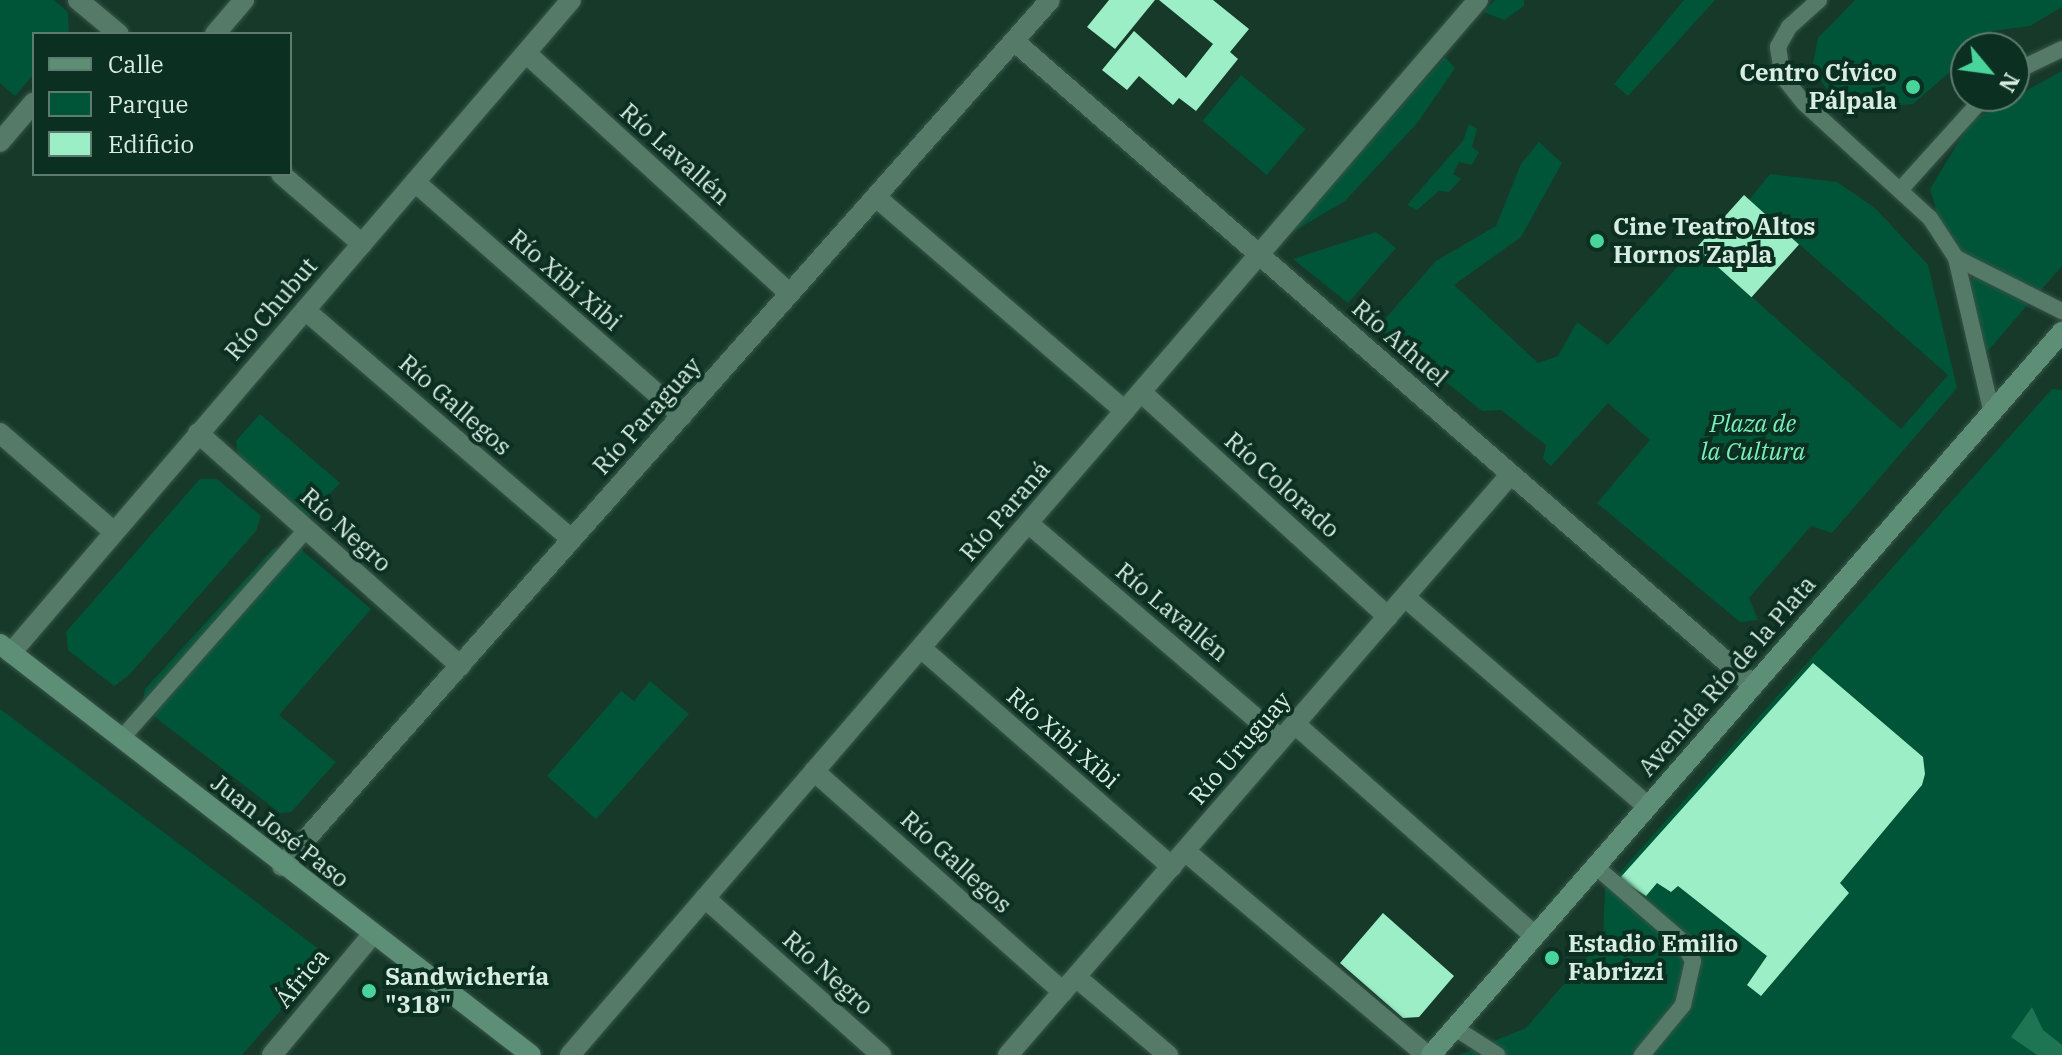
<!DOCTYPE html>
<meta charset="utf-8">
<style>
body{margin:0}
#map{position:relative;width:2062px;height:1055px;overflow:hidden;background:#16392a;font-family:"IBM Plex Serif",serif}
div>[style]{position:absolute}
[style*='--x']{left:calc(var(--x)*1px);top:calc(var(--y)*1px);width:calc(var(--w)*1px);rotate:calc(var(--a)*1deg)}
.green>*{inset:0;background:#005539;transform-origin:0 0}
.water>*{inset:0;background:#1d7554}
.building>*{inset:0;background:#9beec6;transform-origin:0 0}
.roads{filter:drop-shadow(0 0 2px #385549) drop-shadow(0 0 2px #385549)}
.service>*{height:16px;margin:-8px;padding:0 8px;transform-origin:8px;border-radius:8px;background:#567a68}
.minor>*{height:20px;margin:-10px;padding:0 10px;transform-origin:10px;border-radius:10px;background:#567a68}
.secondary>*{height:20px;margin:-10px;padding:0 10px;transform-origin:10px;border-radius:10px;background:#5d8f77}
.dots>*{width:22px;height:22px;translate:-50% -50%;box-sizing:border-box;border:4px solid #0b2f20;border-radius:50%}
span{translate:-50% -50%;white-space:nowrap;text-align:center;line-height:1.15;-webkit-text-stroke:8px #0b2f20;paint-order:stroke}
.poi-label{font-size:24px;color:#d9ece2;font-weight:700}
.right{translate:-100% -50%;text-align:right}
.left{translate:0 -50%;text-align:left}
.street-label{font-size:24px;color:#d9ece2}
.park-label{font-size:24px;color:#7ceebb;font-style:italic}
.legend{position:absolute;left:32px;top:32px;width:260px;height:144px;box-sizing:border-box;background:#0b2f20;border:2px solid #5d7b6e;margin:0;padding:10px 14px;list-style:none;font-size:24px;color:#d9ece2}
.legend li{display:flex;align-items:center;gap:16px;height:40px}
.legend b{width:40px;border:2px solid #5d7b6e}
.north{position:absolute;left:1950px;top:32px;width:80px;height:80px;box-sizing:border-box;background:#0b2f20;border:2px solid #5d7b6e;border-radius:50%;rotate:119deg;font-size:22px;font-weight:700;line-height:32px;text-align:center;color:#d9ece2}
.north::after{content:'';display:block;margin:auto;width:28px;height:36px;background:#49d49c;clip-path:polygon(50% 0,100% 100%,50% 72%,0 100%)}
</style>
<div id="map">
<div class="green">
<div style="clip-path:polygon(0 0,54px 0,68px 12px,69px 34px,34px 34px,34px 74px,15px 96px,0 83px)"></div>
<div style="clip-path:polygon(1495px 0,1524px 0,1524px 6px,1504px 20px,1484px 12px)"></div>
<div style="clip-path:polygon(1684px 0,1715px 0,1628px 96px,1614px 84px)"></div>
<div style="clip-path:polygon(1855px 0,2062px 0,2062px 7px,2030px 26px,1993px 31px,1976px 48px,1966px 48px,1966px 58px,1913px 104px,1860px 107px,1834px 99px,1812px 68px,1818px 38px)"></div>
<div style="clip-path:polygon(1445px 57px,1455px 68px,1418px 122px,1345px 201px,1287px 235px)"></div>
<div style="clip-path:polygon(2062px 71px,2062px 266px,2040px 291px,1961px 251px,1942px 230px,1930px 189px,1971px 121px)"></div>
<div style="left:1241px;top:75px;width:84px;height:60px;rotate:40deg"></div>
<div style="clip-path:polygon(1469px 124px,1477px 129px,1472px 147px,1479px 152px,1472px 165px,1459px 162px,1453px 174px,1461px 179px,1449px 192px,1439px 191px,1417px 210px,1407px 205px,1463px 141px)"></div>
<div style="clip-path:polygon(1539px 142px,1562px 163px,1521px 237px,1454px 285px,1538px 363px,1558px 356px,1577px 322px,1608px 345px,1695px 247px,1901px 429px,1948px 375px,1749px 200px,1770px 174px,1837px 182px,1875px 208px,1928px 265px,1957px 388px,1832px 533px,1811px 526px,1749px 598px,1758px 620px,1740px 622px,1597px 503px,1650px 440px,1608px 403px,1551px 466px,1543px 459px,1546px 445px,1501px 410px,1482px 411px,1378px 327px,1436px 261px,1496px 226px,1521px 164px)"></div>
<div style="clip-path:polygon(1376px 232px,1396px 248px,1348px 303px,1293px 259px)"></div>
<div style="clip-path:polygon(1975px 275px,2030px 302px,1986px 353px,1969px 284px)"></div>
<div style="clip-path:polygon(2052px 389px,2062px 390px,2062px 1055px,1459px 1055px,1526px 1028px,1603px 939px,1605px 889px)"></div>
<div style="clip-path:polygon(260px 414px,340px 483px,308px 518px,238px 456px,236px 441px)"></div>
<div style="clip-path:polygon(200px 479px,217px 479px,261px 516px,256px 531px,129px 675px,114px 686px,68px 650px,66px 632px)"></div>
<div style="clip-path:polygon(291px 541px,371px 609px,279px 715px,336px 762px,291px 812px,280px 813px,142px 707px,145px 689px,273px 549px)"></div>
<div style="clip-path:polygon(650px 681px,689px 714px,596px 819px,547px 776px,621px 691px,634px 701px)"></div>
<div style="clip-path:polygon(0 709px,328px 956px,242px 1055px,0 1055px)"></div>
</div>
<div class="water">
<div style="clip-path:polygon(2032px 1007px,2043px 1030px,2062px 1045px,2062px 1055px,2037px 1055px,2011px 1037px)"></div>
</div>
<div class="building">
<div style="clip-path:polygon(1109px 0,1155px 0,1115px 49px,1087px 27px)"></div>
<div style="clip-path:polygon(1159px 0,1213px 0,1249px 29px,1230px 52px,1238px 59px,1196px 111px,1179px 98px,1173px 105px,1139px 76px,1127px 90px,1102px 70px,1134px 31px,1186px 78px,1213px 44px)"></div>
<div style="left:1744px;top:195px;width:74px;height:71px;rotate:42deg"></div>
<div style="clip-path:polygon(1813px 663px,1923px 757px,1925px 774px,1922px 785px,1840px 883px,1849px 893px,1761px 996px,1747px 985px,1767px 956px,1678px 886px,1671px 892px,1657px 883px,1646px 896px,1619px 879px)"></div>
<div style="clip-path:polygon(1383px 913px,1454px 976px,1419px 1017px,1403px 1018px,1340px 963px)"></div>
</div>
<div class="roads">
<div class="service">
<div style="--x:1819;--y:0;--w:40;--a:138"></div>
<div style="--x:1789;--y:27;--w:23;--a:119"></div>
<div style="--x:1778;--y:47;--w:30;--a:81"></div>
<div style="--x:1783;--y:77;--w:33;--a:51"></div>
<div style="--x:1804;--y:103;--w:171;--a:42.4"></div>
<div style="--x:1930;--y:218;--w:48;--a:57"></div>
<div style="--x:1956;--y:258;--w:160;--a:77"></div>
<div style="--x:2014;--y:72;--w:53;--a:-25.6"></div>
<div style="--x:1901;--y:189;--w:125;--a:-47.9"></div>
<div style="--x:1956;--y:258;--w:119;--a:26.6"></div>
<div style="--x:121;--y:739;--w:281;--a:-48.5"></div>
<div style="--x:1595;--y:866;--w:115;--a:40.8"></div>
<div style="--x:1682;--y:941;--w:23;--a:61"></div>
<div style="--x:1693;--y:961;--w:45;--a:102.8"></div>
<div style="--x:1683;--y:1005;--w:65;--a:129.4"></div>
<div style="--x:1455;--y:1028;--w:50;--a:32.7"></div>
</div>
<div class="minor">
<div style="--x:78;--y:0;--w:53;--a:39.7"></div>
<div style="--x:215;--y:34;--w:45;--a:-49.5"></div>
<div style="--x:1014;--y:41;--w:980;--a:41.07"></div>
<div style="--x:526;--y:53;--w:357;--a:42.4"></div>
<div style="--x:0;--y:142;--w:52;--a:-49.6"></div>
<div style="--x:281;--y:174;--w:107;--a:40.8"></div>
<div style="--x:415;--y:182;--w:355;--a:41.2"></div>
<div style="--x:876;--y:197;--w:328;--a:40.7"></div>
<div style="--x:305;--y:310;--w:352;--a:40.7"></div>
<div style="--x:1141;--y:392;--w:334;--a:42.3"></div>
<div style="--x:0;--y:433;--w:151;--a:41"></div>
<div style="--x:198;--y:433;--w:351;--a:41.6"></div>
<div style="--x:1028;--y:523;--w:333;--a:40.6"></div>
<div style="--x:1405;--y:597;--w:320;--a:40.8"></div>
<div style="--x:921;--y:648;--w:333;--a:41.1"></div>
<div style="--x:11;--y:653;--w:860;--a:-49.38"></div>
<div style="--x:1295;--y:724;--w:320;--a:41.5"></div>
<div style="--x:814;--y:771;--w:333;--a:41.6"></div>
<div style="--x:1185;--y:851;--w:316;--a:40.2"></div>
<div style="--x:282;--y:866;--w:1157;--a:-48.43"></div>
<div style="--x:705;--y:898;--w:236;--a:41.7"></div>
<div style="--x:1076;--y:977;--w:121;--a:40.3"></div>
<div style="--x:272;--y:1055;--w:156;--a:-50.2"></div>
<div style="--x:570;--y:1055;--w:1392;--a:-49.28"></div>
<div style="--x:1008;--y:1055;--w:768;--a:-49.12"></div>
</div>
<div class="secondary">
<div style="--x:0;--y:644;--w:671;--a:37.74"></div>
<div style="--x:1431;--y:1055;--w:960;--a:-48.89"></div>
</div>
</div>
<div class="dots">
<div style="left:1913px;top:87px;background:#49d49c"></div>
<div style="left:1597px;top:241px;background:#49d49c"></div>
<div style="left:1552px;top:958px;background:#49d49c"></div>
<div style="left:369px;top:991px;background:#49d49c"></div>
</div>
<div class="poi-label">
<span class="right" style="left:1897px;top:87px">Centro Cívico<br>Pálpala</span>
<span class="left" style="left:1613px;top:241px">Cine Teatro Altos<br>Hornos Zapla</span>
<span class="left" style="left:1568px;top:958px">Estadio Emilio<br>Fabrizzi</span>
<span class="left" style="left:385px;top:991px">Sandwichería<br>"318"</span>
</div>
<div class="street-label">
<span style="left:675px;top:154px;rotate:42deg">Río Lavallén</span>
<span style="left:565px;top:280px;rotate:41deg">Río Xibi Xibi</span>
<span style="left:271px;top:309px;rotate:-49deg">Río Chubut</span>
<span style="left:1400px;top:343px;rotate:41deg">Río Athuel</span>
<span style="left:455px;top:405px;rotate:41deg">Río Gallegos</span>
<span style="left:647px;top:416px;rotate:-48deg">Río Paraguay</span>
<span style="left:1282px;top:485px;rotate:42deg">Río Colorado</span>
<span style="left:1005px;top:511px;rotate:-49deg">Río Paraná</span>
<span style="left:346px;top:530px;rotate:42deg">Río Negro</span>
<span style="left:1172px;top:612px;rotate:40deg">Río Lavallén</span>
<span style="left:1727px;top:676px;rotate:-49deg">Avenida Río de la Plata</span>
<span style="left:1063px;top:738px;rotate:41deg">Río Xibi Xibi</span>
<span style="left:1240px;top:748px;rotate:-49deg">Río Uruguay</span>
<span style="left:280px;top:831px;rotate:38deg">Juan José Paso</span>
<span style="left:956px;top:862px;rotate:42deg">Río Gallegos</span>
<span style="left:828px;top:973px;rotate:42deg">Río Negro</span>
<span style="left:302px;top:978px;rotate:-50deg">África</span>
</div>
<div class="park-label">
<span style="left:1753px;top:438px">Plaza de<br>la Cultura</span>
</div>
<ul class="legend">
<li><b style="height:10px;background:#5d8f77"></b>Calle</li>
<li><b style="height:22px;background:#005539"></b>Parque</li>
<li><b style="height:22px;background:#9beec6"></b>Edificio</li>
</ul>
<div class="north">N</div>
</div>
